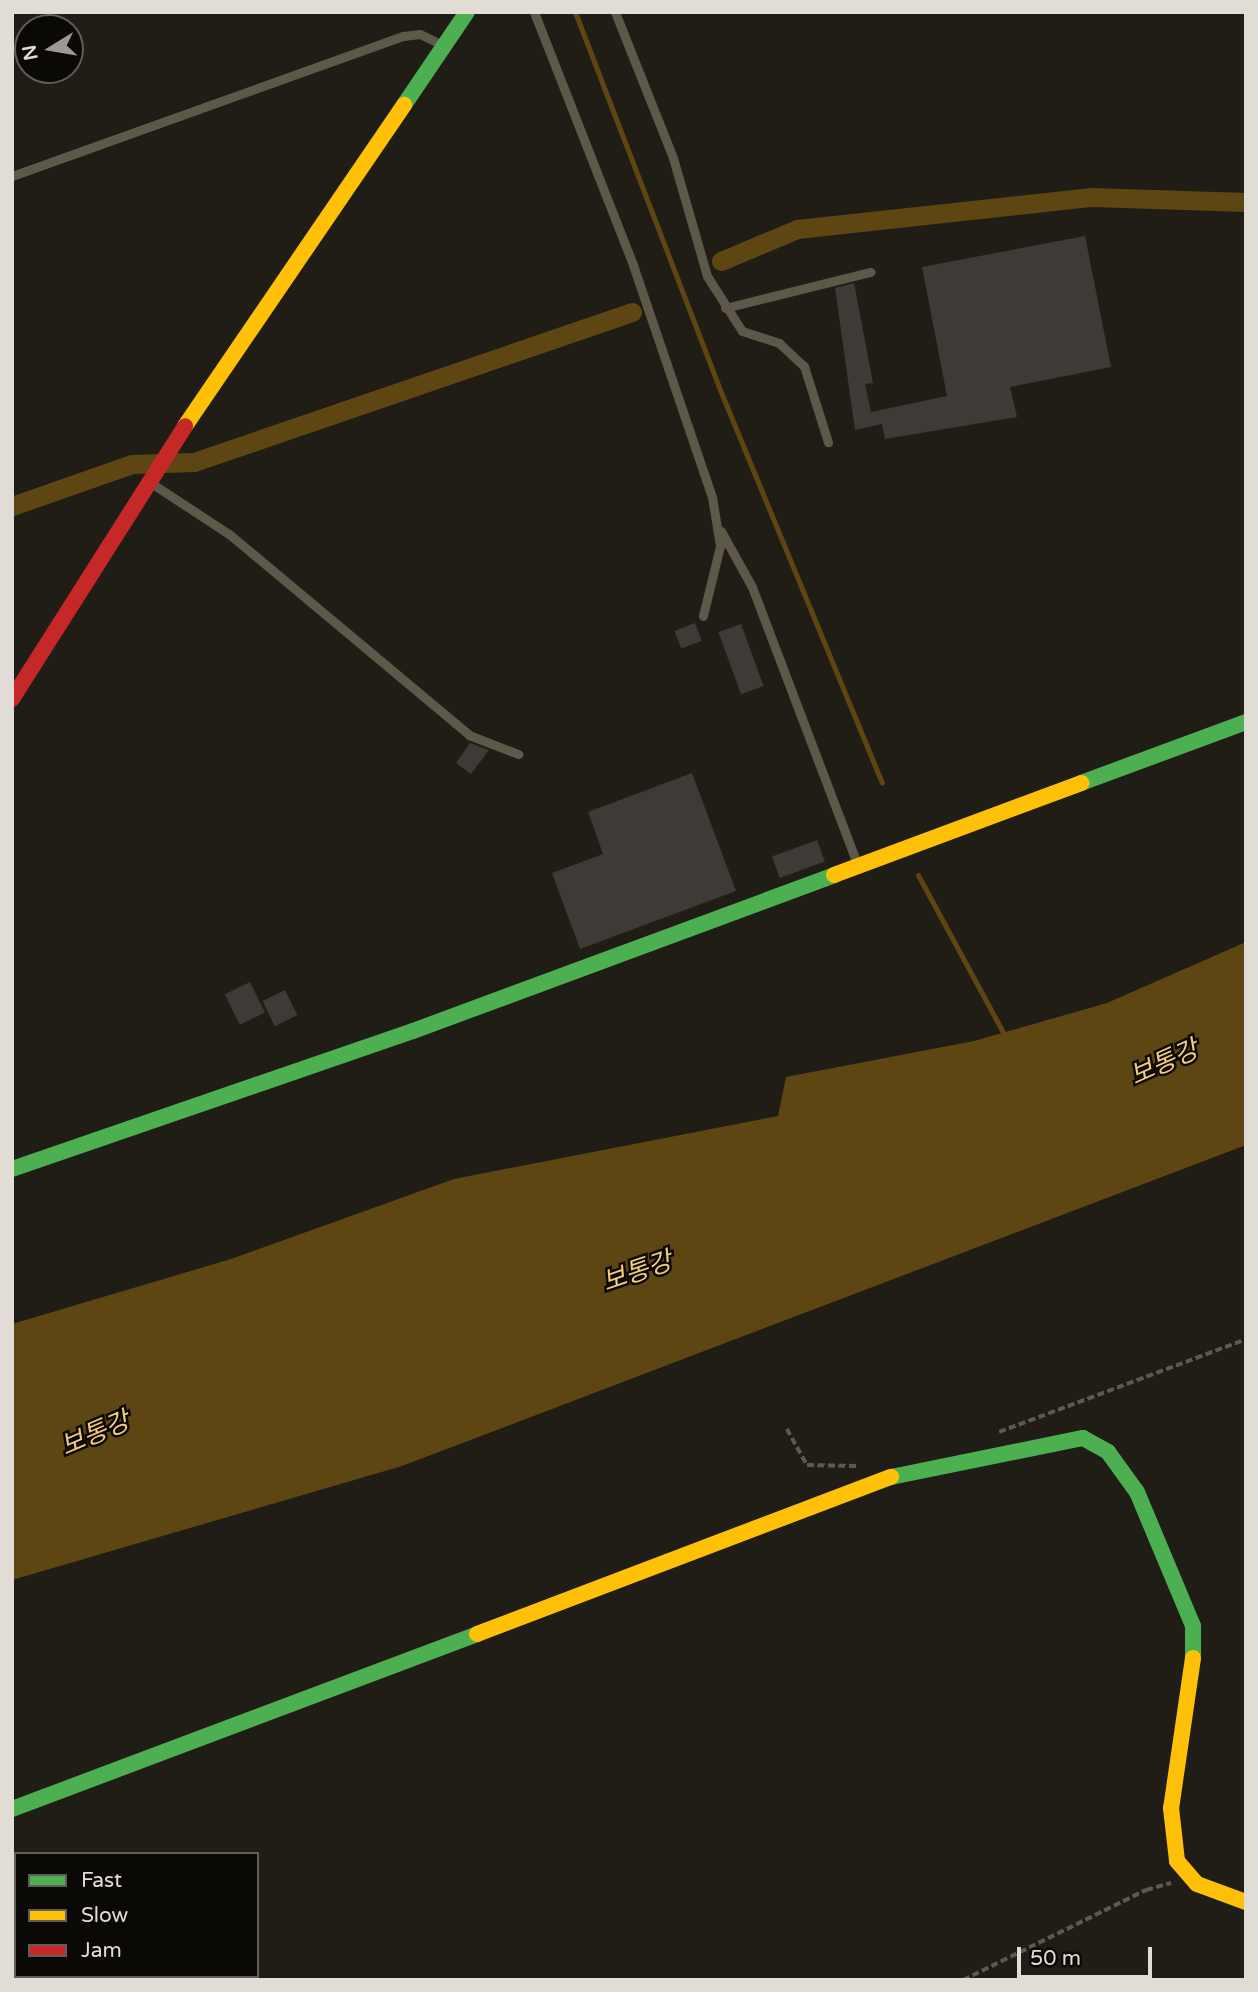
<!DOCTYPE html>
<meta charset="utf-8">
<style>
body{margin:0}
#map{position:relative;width:1258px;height:1992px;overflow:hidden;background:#201d17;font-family:"Varela Round","Noto Sans KR",sans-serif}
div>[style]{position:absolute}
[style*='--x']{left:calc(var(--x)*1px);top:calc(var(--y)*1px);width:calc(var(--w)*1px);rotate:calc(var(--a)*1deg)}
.water>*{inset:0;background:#5d4611}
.stream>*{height:5px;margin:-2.5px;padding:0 2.5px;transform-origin:2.5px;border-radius:2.5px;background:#5d4611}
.canal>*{height:19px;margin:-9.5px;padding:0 9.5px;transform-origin:9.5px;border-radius:9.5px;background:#5d4611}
.building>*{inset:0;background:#3e3b36;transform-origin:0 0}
.path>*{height:3.5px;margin-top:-1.75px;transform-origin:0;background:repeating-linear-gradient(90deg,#5d5950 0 7px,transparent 0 10.5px)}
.lane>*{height:9px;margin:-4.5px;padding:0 4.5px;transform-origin:4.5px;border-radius:4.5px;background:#5e584b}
.fast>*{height:16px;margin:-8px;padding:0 8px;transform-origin:8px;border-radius:8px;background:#4caf50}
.slow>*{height:16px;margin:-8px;padding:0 8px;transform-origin:8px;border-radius:8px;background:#ffc107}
.jam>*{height:16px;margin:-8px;padding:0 8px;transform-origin:8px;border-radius:8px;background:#c62828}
span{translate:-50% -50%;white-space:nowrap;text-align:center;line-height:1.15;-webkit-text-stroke:5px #0b0905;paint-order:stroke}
.water-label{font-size:26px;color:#f5cc7c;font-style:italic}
.frame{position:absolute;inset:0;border:14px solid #e1ddd6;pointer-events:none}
.legend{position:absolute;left:14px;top:1852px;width:245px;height:126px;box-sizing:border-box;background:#0b0905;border:2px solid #615e59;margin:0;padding:9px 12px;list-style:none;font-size:21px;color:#e1ddd6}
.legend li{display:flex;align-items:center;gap:14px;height:35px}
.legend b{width:35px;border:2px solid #615e59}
.north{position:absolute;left:14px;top:14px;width:70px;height:70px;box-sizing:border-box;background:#0b0905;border:2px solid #615e59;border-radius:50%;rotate:259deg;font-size:19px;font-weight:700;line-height:28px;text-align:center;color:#e1ddd6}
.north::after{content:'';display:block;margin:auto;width:24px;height:32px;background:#9d9a93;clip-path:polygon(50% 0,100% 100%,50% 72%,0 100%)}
.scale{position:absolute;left:1017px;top:1947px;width:135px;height:32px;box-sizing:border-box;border:4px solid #e1ddd6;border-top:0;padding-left:9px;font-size:21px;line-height:24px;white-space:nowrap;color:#e1ddd6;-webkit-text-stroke:5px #0b0905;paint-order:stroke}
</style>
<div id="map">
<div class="water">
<div style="clip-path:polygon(1246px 942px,1246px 1145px,402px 1466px,12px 1580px,12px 1324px,231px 1259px,454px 1179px,778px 1116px,786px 1077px,974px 1041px,1107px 1003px)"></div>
</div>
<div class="stream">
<div style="--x:575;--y:12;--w:399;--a:69"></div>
<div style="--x:718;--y:385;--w:430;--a:67.6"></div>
<div style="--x:918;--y:875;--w:185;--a:61.6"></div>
</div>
<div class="canal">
<div style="--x:721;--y:261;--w:82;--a:-22.8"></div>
<div style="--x:797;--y:229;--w:297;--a:-6.2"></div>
<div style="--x:1092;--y:197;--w:154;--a:1.9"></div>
<div style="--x:12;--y:506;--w:127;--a:-19.3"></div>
<div style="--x:132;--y:464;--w:62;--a:-1.8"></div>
<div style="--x:194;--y:462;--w:463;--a:-18.9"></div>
</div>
<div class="building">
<div style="clip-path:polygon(1085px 236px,1111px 367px,1010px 387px,1017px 417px,885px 439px,882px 424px,855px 430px,835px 288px,854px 283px,873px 383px,865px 384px,871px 412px,947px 396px,922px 267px)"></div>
<div style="left:695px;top:623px;width:19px;height:22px;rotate:69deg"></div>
<div style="left:741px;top:624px;width:66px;height:24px;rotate:70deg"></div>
<div style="clip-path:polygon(470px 743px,489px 750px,471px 774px,456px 763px)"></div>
<div style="clip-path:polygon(692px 773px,736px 891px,580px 949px,552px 873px,603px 854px,588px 812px)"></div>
<div style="left:817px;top:840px;width:23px;height:48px;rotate:70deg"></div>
<div style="left:250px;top:982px;width:34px;height:28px;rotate:64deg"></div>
<div style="left:285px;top:990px;width:28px;height:25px;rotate:64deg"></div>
</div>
<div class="path">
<div style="--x:787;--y:1429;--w:41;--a:60.9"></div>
<div style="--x:807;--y:1465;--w:50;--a:1.1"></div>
<div style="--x:999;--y:1432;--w:264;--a:-20.6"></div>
<div style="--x:963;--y:1980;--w:204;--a:-26.2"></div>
<div style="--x:1146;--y:1890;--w:26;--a:-16"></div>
</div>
<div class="lane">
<div style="--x:534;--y:12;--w:272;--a:68.6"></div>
<div style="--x:633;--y:265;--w:245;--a:71.2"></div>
<div style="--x:712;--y:497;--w:50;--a:80.7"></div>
<div style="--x:720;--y:546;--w:72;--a:103.7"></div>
<div style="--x:615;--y:12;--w:157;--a:68.3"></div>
<div style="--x:673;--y:158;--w:123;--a:73.9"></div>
<div style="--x:707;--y:276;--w:65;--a:57.5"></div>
<div style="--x:742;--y:331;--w:39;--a:18"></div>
<div style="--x:779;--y:343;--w:34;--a:43"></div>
<div style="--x:804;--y:366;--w:80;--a:72.5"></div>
<div style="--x:12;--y:176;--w:415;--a:-19.7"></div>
<div style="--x:403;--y:36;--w:17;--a:-7"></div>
<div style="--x:420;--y:34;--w:25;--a:26"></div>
<div style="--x:725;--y:308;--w:150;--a:-13.9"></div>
<div style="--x:151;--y:483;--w:93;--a:33.2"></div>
<div style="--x:229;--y:534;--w:313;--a:39.9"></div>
<div style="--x:469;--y:735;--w:53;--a:21.2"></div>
<div style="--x:721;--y:531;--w:64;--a:61"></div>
<div style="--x:752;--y:587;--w:296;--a:69.2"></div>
</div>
<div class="fast">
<div style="--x:404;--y:105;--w:112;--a:-55.9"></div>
<div style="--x:1081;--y:783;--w:176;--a:-20.3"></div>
<div style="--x:12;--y:1169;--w:424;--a:-19"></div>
<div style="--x:413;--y:1031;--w:449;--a:-20.3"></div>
<div style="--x:891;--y:1477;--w:196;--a:-11.5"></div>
<div style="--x:1083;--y:1438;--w:29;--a:29"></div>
<div style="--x:1108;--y:1452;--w:49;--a:54.1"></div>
<div style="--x:1137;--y:1492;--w:145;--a:67.3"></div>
<div style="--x:1193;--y:1626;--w:32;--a:90"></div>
<div style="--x:12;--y:1809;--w:497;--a:-20.6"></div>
</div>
<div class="slow">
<div style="--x:185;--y:426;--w:389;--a:-55.7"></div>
<div style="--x:834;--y:875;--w:264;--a:-20.4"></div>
<div style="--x:477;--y:1634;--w:443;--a:-20.8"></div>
<div style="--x:1193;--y:1658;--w:152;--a:98.3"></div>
<div style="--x:1171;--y:1808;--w:53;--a:83.5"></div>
<div style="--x:1177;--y:1861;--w:30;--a:49"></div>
<div style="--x:1197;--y:1884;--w:52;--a:20.2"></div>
</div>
<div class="jam">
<div style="--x:12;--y:699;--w:323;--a:-57.6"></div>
</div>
<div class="water-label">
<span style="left:1164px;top:1063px;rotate:-24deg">보통강</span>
<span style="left:637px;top:1272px;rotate:-19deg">보통강</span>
<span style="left:95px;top:1434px;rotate:-23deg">보통강</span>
</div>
<div class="frame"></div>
<ul class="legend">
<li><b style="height:9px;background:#4caf50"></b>Fast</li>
<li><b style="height:9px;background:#ffc107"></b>Slow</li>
<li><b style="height:9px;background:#c62828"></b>Jam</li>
</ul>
<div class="north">N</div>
<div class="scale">50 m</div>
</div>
